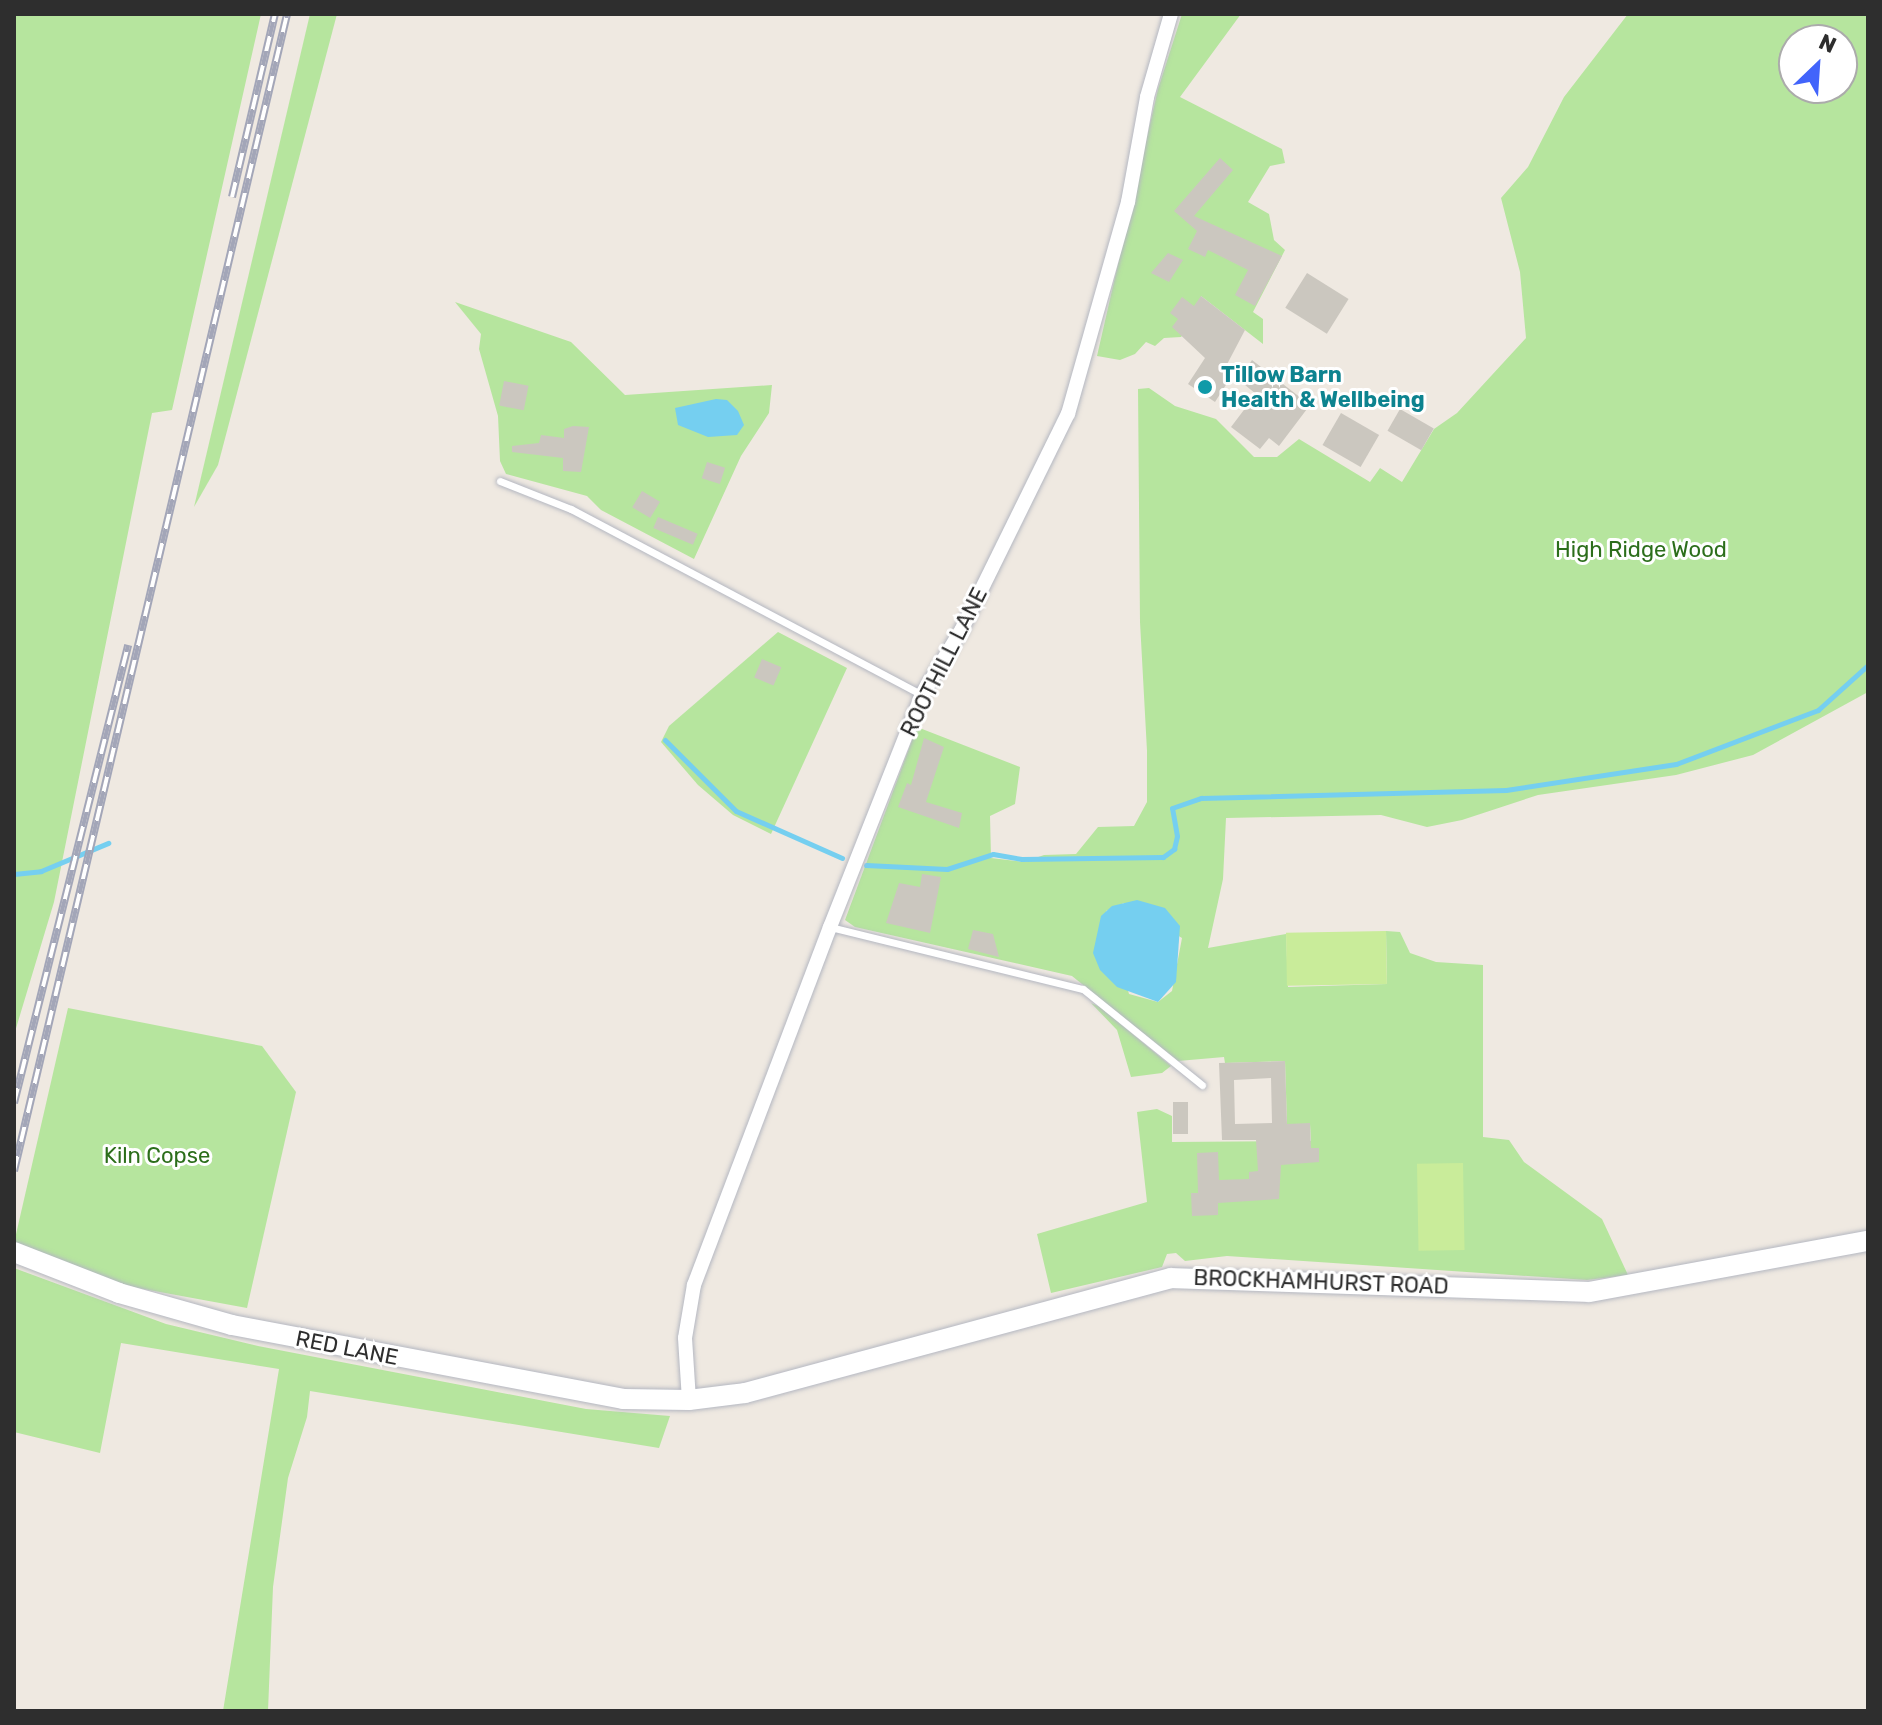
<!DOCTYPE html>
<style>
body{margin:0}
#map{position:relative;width:1882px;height:1725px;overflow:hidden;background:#efe9e1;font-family:Rubik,sans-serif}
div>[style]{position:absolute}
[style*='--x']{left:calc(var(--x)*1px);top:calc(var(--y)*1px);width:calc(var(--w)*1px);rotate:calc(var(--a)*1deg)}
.green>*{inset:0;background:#b6e59e}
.pitch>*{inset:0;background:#c9ec9a;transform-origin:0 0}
.water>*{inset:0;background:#75cff0}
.stream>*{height:5px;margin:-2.5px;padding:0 2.5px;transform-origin:2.5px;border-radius:2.5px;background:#75cff0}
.building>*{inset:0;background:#cbc7bf;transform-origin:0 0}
.roads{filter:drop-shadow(0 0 2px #b4b7c1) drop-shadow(0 0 2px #b4b7c1)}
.lane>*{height:7px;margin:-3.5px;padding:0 3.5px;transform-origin:3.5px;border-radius:3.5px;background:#fff}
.street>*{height:14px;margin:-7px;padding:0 7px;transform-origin:7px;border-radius:7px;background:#fff}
.secondary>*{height:20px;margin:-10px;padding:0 10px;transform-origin:10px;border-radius:10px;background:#fff}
.rail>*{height:8px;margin-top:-4px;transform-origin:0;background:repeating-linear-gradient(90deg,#fff 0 15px,#a3a6b8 0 30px);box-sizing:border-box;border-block:2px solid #a3a6b8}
.dots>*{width:22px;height:22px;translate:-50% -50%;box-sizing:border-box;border:4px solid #fff;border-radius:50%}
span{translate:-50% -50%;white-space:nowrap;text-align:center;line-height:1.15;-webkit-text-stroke:6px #fff;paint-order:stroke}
.culture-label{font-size:22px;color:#0d838f;font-weight:700}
.left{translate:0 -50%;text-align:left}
.park-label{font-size:22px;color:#2c6e1b}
.street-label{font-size:22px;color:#2e2e2e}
.frame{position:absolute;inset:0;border:16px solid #2e2e2e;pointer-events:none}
.north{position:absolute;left:1778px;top:24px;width:80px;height:80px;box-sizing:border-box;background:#fff;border:2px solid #ababab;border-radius:50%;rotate:25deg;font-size:22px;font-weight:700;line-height:32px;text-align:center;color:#2e2e2e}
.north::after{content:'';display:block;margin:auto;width:28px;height:36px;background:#4264fb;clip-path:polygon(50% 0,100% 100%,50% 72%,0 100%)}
</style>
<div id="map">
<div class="green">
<div style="clip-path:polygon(14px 14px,261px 14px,172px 410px,152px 413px,54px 902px,14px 1035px)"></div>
<div style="clip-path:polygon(310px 14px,337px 14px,218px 465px,194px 507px)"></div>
<div style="clip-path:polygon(1182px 14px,1241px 14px,1180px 97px,1282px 149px,1285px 163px,1270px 166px,1248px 202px,1269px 214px,1274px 240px,1285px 250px,1253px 312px,1263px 319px,1263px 344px,1201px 296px,1203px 309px,1181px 337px,1164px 338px,1155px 346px,1146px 342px,1135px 354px,1120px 360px,1097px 356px,1158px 89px)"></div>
<div style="clip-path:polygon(evenodd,1628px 14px,1868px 14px,1868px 692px,1753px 755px,1676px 775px,1538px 795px,1462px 820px,1427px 827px,1381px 815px,1226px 818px,1223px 879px,1208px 948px,1286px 934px,1288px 987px,1387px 984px,1386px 931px,1400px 932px,1410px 953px,1436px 962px,1483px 965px,1483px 1137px,1509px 1140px,1524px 1162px,1602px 1219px,1628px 1275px,1587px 1280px,1227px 1256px,1185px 1261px,1176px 1253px,1167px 1254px,1162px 1267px,1051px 1293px,1037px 1234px,1147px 1202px,1137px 1112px,1157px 1109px,1172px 1116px,1172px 1142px,1311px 1141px,1310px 1124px,1287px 1124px,1285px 1061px,1225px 1063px,1224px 1057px,1178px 1061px,1072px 976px,855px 927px,845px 920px,917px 727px,1020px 767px,1015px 804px,990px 816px,991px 858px,1024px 862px,1044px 855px,1076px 854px,1098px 827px,1134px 826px,1147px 802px,1147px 751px,1140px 622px,1138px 389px,1149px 388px,1175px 406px,1216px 419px,1254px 457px,1277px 457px,1299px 439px,1370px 482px,1380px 468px,1402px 482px,1434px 429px,1457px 413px,1526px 338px,1520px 272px,1501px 198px,1528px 167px,1564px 97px,1628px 14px,1794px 40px,1842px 40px,1842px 88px,1794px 88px,1794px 40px,1628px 14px,1124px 903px,1182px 938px,1172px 991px,1158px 1002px,1129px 994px,1106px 911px,1124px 903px)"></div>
<div style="clip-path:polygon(455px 302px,571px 342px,625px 395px,772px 385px,769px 413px,741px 456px,694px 559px,601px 510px,587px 496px,506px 474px,500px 461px,498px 416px,479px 349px,481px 334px)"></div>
<div style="clip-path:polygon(778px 632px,847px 668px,771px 834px,733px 815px,698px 785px,661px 742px,669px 726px)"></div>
<div style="clip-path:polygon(1091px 1003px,1100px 1007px,1171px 1066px,1162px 1073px,1131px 1077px,1117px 1030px)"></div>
<div style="clip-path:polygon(68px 1008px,262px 1046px,296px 1092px,247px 1308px,127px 1286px,14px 1243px)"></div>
<div style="clip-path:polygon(14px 1268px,166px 1324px,258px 1346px,586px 1409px,670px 1416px,659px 1448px,310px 1391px,307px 1417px,288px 1478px,273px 1587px,268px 1711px,223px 1711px,279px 1369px,121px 1343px,100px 1453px,14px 1432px)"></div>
</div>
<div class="pitch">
<div style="left:1386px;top:931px;width:53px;height:100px;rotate:89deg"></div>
<div style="left:1463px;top:1163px;width:87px;height:46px;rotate:89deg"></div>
</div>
<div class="water">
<div style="clip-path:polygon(716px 399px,727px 400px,738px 411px,744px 425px,737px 435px,708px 437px,678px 425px,675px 408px)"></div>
<div style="clip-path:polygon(1137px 900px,1165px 908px,1180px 926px,1176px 982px,1158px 1002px,1117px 987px,1100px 970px,1093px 953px,1101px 916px,1112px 906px)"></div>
</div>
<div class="stream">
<div style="--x:665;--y:740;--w:100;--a:45"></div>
<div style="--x:736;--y:811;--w:116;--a:23.9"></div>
<div style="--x:866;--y:865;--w:81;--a:2.8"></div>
<div style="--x:947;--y:869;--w:48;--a:-18.1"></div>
<div style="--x:993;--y:854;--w:29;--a:10"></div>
<div style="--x:1022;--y:859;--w:141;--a:-0.8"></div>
<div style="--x:1163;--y:857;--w:14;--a:-36"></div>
<div style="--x:1174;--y:849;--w:13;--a:-77"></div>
<div style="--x:1177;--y:836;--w:28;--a:-100"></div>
<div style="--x:1172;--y:808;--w:31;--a:-19"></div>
<div style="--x:1201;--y:798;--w:305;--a:-1.5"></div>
<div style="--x:1506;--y:790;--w:172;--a:-8.7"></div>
<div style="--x:1676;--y:764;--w:152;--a:-20.8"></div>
<div style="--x:1818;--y:710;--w:67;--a:-42"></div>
<div style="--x:14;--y:874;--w:27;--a:-6"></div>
<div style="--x:41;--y:871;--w:73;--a:-22.7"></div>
</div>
<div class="building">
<div style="clip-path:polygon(1220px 158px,1233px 170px,1194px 216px,1282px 256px,1255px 306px,1235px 295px,1248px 270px,1208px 250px,1205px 257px,1188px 249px,1197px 231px,1174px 211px)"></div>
<div style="clip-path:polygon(1168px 253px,1183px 260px,1169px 282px,1151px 273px)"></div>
<div style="left:1307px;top:273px;width:49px;height:41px;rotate:32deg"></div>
<div style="clip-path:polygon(1201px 296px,1245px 330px,1223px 372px,1231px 377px,1215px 402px,1188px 384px,1205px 358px,1172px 327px,1178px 319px,1170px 313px,1182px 297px,1194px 306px)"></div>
<div style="clip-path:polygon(1252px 360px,1310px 405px,1279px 446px,1269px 438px,1260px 449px,1231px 427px,1256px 394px,1239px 380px)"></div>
<div style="left:504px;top:381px;width:25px;height:25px;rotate:11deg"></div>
<div style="left:1400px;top:409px;width:39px;height:25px;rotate:30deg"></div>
<div style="left:1341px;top:413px;width:44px;height:37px;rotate:30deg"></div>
<div style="clip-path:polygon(573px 426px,589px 427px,581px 472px,563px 471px,563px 458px,512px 452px,512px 446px,539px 443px,541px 435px,564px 438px,564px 429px)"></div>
<div style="left:707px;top:462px;width:19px;height:17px;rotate:18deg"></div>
<div style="left:642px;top:491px;width:21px;height:19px;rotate:31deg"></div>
<div style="left:658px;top:517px;width:43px;height:12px;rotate:23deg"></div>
<div style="left:762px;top:659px;width:21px;height:20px;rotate:23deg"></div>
<div style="clip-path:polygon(924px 738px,944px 747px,926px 802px,962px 813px,959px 828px,898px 807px,907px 783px,911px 785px)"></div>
<div style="clip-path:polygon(922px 874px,941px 877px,930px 933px,886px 923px,899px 883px,920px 887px)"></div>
<div style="clip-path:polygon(973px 930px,993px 934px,999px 957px,968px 949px)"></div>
<div style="clip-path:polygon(evenodd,1285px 1061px,1287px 1124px,1310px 1123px,1311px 1148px,1319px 1148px,1319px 1162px,1281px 1165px,1279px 1199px,1218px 1203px,1218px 1215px,1192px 1216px,1191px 1193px,1198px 1193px,1197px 1153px,1218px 1152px,1219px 1180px,1249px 1179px,1249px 1172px,1258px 1171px,1256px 1140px,1222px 1140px,1219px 1063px,1285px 1061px,1271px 1078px,1272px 1123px,1235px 1124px,1234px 1080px,1271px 1078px)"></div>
<div style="left:1173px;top:1102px;width:15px;height:32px"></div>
</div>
<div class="roads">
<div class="lane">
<div style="--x:500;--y:481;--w:76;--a:21.5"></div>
<div style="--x:571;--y:509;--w:397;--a:27.9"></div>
<div style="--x:830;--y:927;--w:260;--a:13.8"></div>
<div style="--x:1083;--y:989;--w:153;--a:38.9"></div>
</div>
<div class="street">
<div style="--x:689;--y:1400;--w:62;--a:-93.7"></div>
<div style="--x:685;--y:1338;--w:54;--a:-80.4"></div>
<div style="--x:694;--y:1285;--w:383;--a:-69.2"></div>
<div style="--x:830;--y:927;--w:250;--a:-68.4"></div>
<div style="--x:922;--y:695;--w:77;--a:-58.8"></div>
<div style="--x:962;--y:629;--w:240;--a:-63.8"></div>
<div style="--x:1068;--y:414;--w:220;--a:-74.2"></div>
<div style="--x:1128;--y:202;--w:107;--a:-79.7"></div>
<div style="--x:1147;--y:97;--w:86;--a:-73.9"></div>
</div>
<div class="secondary">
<div style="--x:14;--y:1252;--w:113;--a:21.3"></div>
<div style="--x:119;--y:1293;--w:117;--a:15.8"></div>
<div style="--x:232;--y:1325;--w:398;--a:10.7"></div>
<div style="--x:623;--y:1399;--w:66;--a:0.9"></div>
<div style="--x:689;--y:1400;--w:56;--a:-7.1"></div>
<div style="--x:745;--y:1393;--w:441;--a:-15.1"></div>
<div style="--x:1171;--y:1278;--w:418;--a:1.9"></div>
<div style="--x:1589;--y:1292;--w:284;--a:-10.4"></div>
</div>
</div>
<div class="rail">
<div style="--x:232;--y:197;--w:188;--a:-76.8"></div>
<div style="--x:14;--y:1103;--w:472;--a:-76"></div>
<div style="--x:14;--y:1171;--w:1189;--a:-76.72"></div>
</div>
<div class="dots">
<div style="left:1205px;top:387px;background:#0f9aa8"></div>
</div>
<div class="culture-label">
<span class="left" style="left:1221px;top:387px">Tillow Barn<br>Health &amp; Wellbeing</span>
</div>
<div class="park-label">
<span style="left:1641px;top:550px">High Ridge Wood</span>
<span style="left:157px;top:1156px">Kiln Copse</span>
</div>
<div class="street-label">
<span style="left:944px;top:662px;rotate:-63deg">ROOTHILL LANE</span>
<span style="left:1321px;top:1282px;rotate:2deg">BROCKHAMHURST ROAD</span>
<span style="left:347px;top:1348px;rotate:11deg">RED LANE</span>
</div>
<div class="frame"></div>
<div class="north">N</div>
</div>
